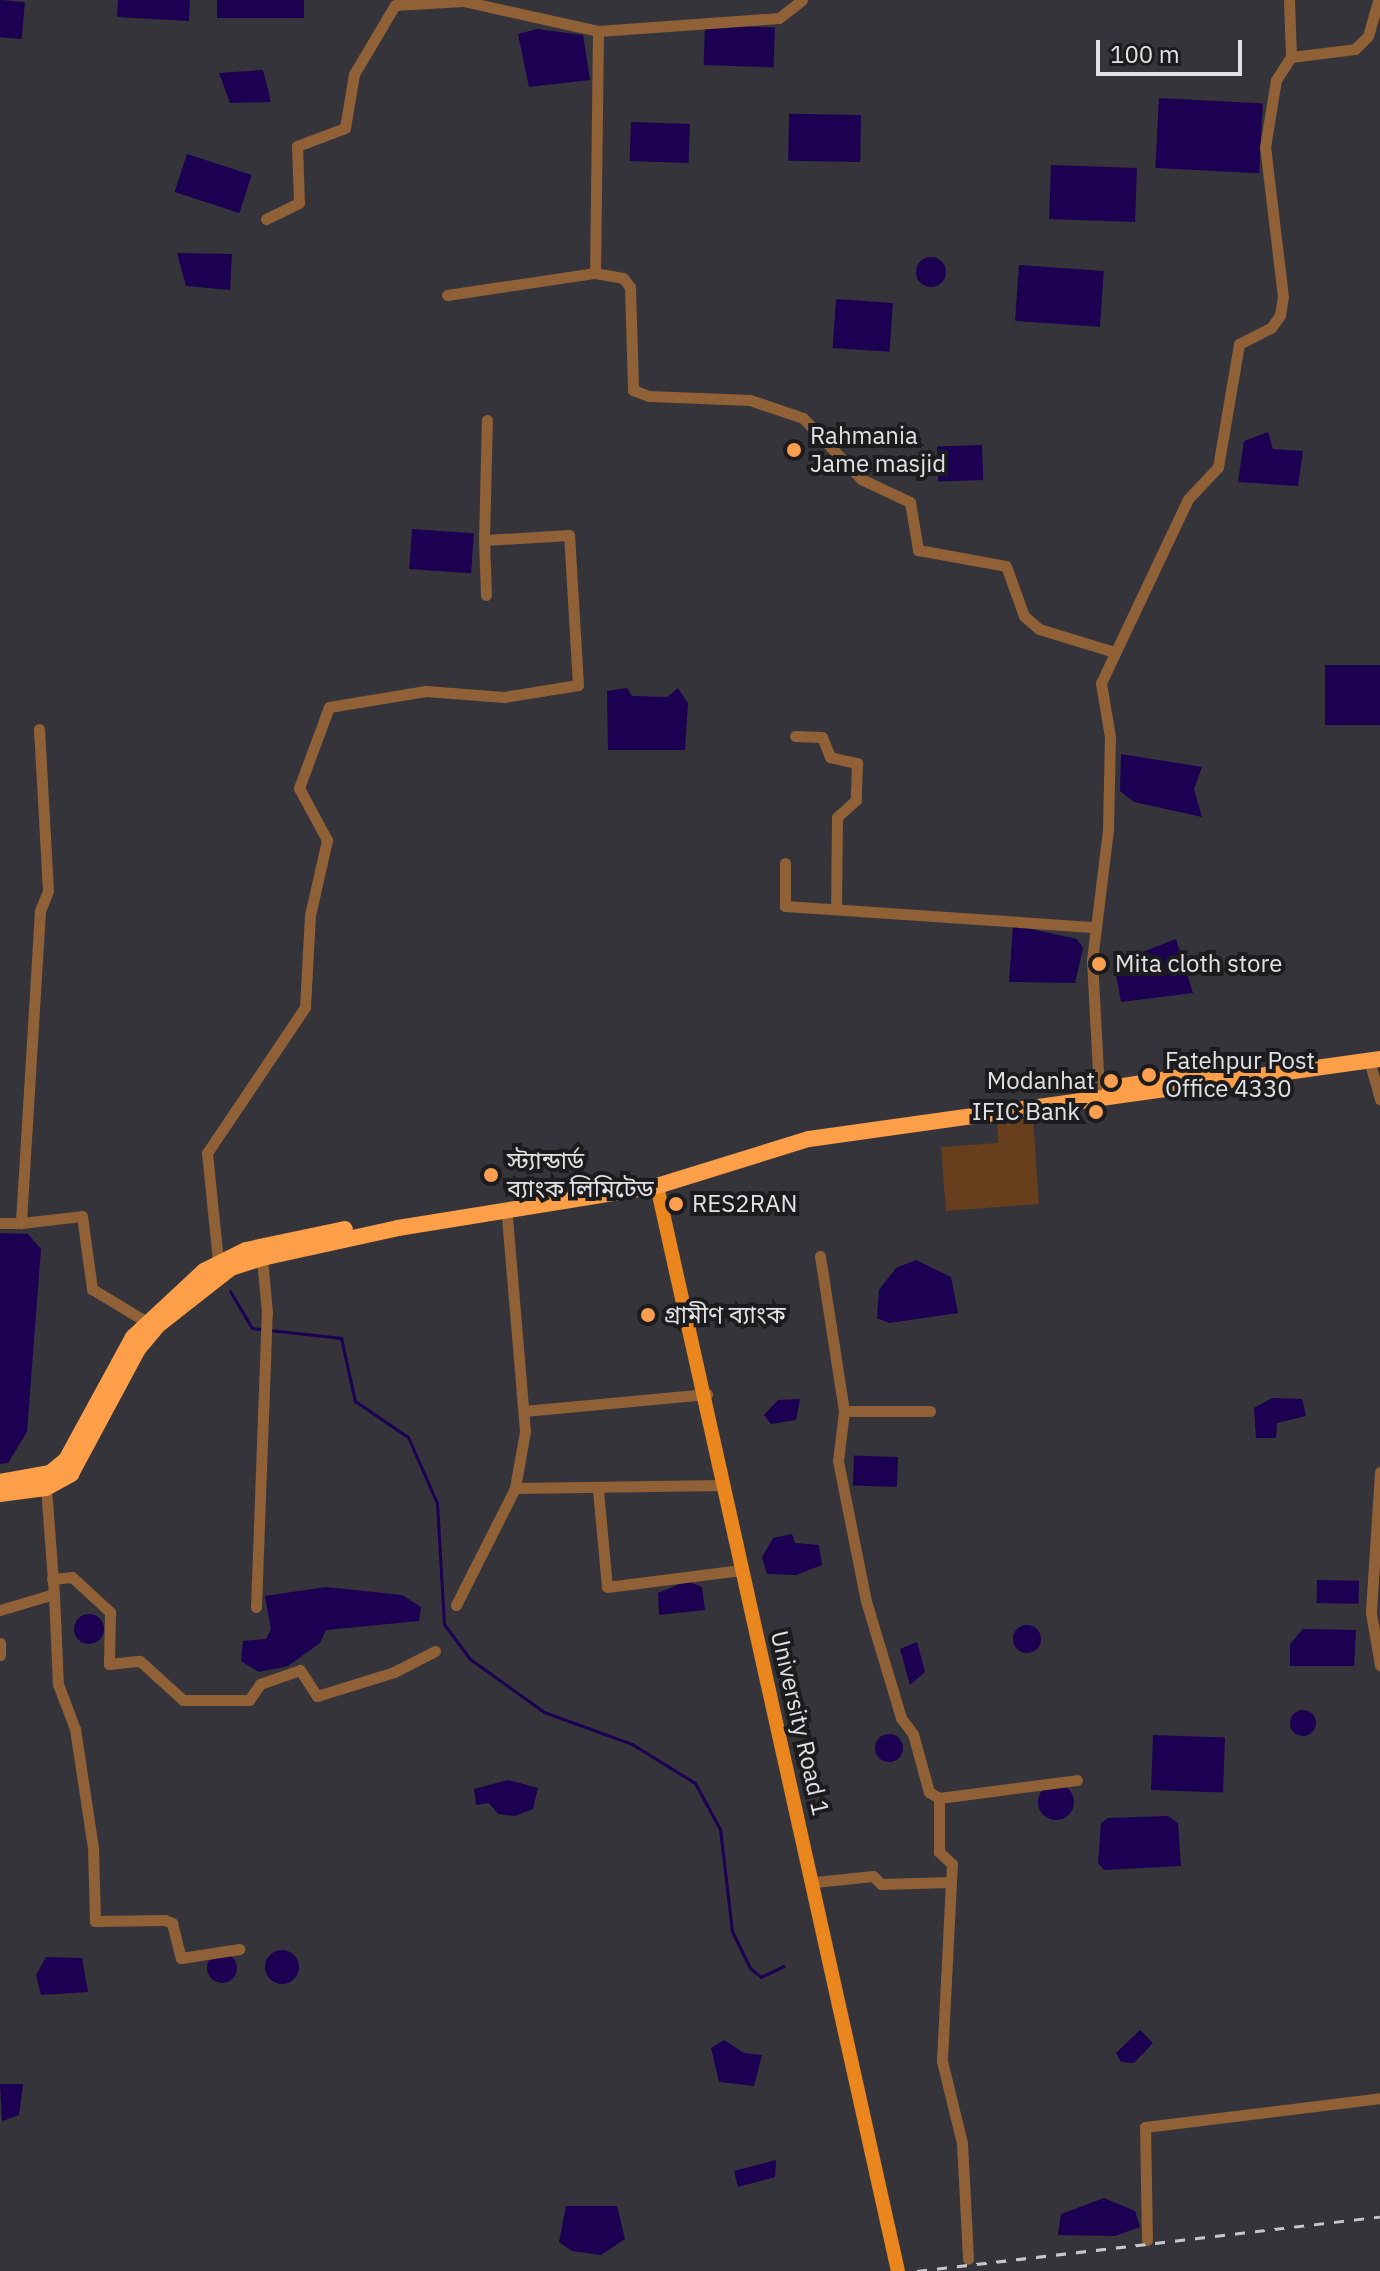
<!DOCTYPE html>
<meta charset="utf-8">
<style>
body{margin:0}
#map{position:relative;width:1380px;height:2271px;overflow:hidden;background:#34343a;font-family:"IBM Plex Sans","Noto Sans Bengali",sans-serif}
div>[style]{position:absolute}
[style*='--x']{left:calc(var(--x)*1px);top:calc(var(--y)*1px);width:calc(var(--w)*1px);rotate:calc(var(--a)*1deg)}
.green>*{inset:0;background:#673f1c}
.water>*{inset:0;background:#1c0052;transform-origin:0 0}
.round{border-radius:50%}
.stream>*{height:3px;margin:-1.5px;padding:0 1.5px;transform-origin:1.5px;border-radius:1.5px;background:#1c0052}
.minor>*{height:11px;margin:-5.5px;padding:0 5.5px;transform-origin:5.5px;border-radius:5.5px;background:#906037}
.major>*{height:14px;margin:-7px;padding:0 7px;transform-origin:7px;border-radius:7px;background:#e9861d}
.highway>*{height:16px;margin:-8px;padding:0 8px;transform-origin:8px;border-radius:8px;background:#fd9e48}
.rail>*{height:3px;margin-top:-1.5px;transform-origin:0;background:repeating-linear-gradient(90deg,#c6c6cb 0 10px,transparent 0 20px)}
.dots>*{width:22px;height:22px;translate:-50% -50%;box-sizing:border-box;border:4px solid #1c1c1f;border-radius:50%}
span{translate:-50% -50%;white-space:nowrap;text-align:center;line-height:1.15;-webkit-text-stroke:8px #1c1c1f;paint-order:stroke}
.poi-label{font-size:24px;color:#e2e2e6}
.left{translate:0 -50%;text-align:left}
.right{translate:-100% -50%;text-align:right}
.street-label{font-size:24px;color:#e2e2e6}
.scale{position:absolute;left:1096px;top:40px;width:146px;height:36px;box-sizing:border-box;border:4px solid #e2e2e6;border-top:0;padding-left:10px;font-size:24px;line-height:28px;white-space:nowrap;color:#e2e2e6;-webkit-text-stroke:6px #1c1c1f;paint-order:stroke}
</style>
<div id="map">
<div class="green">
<div style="clip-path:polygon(1033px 1118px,1039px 1204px,946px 1211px,941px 1147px,998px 1143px,997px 1120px)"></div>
</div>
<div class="water">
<div style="left:0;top:0;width:25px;height:37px;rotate:5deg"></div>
<div style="clip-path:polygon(118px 0,190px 0,189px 21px,117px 17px)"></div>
<div style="left:217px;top:0;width:87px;height:18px"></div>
<div style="left:705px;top:25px;width:70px;height:40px;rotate:2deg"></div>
<div style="clip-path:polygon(537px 29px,583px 35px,590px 80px,529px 87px,518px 34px)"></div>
<div style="clip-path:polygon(263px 70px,271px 102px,230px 103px,219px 73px)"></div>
<div style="left:1159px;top:98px;width:104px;height:70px;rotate:3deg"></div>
<div style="left:861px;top:115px;width:47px;height:72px;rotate:91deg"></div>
<div style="left:631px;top:122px;width:59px;height:39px;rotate:2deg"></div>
<div style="left:187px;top:154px;width:68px;height:40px;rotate:18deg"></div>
<div style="left:1051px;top:165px;width:86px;height:54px;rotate:2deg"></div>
<div style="clip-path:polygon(177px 253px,232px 254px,230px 290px,186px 286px)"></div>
<div class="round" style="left:916px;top:257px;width:30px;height:30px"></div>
<div style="left:1019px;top:265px;width:85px;height:56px;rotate:4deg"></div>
<div style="left:836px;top:299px;width:57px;height:49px;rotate:4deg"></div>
<div style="clip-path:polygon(1268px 432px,1273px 449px,1303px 451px,1298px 486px,1238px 482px,1244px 441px)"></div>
<div style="left:982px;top:445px;width:35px;height:45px;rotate:88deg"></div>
<div style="left:412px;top:529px;width:62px;height:40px;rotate:4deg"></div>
<div style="left:1325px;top:665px;width:55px;height:60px"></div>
<div style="clip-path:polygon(627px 688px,632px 696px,667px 697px,678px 688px,688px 703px,685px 750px,608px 750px,607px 691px)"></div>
<div style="clip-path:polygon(1121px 754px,1202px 767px,1194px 789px,1202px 817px,1134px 802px,1120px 791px)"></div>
<div style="clip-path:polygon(1013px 925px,1077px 939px,1083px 948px,1075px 983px,1009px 982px)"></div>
<div style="clip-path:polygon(1176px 939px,1193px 993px,1121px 1002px,1114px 963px)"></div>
<div style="clip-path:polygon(0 1233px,28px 1234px,41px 1249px,27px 1432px,8px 1463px,0 1464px)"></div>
<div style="clip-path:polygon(916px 1260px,951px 1277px,958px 1313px,889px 1323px,877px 1318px,879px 1290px,896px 1268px)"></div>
<div style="clip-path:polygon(1272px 1398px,1302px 1399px,1306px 1416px,1277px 1423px,1276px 1438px,1256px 1438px,1254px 1408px)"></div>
<div style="clip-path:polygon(800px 1399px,796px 1420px,771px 1424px,764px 1415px,778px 1400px)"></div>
<div style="left:898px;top:1457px;width:30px;height:44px;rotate:92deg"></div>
<div style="clip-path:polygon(792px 1534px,795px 1543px,819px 1545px,822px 1565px,796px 1575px,767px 1574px,762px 1557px,773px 1538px)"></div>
<div style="left:1317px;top:1580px;width:42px;height:23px;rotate:1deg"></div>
<div style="clip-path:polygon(687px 1581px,702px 1587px,705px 1610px,659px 1615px,658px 1593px)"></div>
<div style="clip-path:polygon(326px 1587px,402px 1595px,421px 1607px,419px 1621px,326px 1630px,320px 1643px,288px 1666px,259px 1672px,241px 1661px,243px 1641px,266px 1639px,271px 1629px,265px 1596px)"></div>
<div class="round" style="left:74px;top:1614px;width:30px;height:30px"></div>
<div class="round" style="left:1013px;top:1625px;width:28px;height:28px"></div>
<div style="clip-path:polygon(1303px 1629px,1356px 1630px,1354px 1666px,1290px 1666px,1290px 1644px)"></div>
<div style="clip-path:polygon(917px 1642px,925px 1672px,910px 1685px,900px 1649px)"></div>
<div class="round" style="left:1290px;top:1710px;width:26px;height:26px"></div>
<div class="round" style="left:875px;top:1734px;width:28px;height:28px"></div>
<div style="left:1153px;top:1735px;width:72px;height:55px;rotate:2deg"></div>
<div style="clip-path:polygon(508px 1780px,538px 1788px,533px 1809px,515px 1816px,498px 1814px,489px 1803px,476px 1805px,474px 1789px)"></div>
<div class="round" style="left:1038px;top:1784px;width:36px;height:36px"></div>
<div style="clip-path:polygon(1168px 1816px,1178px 1823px,1181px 1866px,1104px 1870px,1098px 1863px,1101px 1823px,1108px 1818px)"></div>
<div class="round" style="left:265px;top:1950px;width:34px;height:34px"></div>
<div class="round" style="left:207px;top:1953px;width:30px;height:30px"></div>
<div style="clip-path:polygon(46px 1957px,82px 1958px,88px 1992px,41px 1995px,36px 1975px)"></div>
<div style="clip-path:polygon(1140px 2030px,1153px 2043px,1134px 2063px,1121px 2062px,1116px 2053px)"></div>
<div style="clip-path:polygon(724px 2040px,744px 2053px,762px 2055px,754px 2086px,719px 2082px,711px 2048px)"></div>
<div style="clip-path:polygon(0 2084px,23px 2084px,19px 2115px,2px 2121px)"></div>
<div style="clip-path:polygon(776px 2160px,775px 2177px,738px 2187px,734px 2171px)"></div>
<div style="clip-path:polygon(1104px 2198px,1135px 2211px,1140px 2227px,1115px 2236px,1058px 2235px,1061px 2214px)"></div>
<div style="clip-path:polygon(566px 2206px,617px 2206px,625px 2239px,601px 2255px,572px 2251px,559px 2242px)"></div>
</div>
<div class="stream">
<div style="--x:230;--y:1291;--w:43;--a:59.3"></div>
<div style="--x:252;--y:1328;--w:90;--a:6.4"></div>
<div style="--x:341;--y:1338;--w:65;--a:77.5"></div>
<div style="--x:355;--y:1401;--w:64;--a:34.2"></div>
<div style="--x:408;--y:1437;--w:72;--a:66.3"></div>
<div style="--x:437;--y:1503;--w:121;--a:86.7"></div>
<div style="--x:444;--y:1624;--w:44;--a:53.4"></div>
<div style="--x:470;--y:1659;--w:91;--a:35.6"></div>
<div style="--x:544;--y:1712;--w:94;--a:20"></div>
<div style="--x:632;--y:1744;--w:74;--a:31.8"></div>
<div style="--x:695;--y:1783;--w:52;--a:61.5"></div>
<div style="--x:720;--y:1829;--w:103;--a:83.3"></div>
<div style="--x:732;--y:1931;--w:41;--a:64.1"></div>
<div style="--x:750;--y:1968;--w:14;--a:39"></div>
<div style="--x:761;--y:1977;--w:25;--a:-26"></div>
</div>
<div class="minor">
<div style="--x:1289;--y:0;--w:57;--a:88"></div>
<div style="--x:598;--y:31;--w:181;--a:-4.1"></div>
<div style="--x:779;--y:18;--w:29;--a:-38"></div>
<div style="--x:266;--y:219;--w:37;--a:-26"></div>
<div style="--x:299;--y:203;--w:57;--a:-92"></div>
<div style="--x:297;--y:146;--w:51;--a:-20.6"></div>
<div style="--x:345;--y:128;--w:55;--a:-80.5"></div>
<div style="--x:354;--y:74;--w:80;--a:-59.3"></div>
<div style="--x:395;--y:5;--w:68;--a:-3.4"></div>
<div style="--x:463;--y:1;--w:138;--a:12.5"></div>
<div style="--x:598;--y:31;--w:242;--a:90.7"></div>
<div style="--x:595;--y:273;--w:28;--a:10"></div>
<div style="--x:623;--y:278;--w:11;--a:52"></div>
<div style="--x:630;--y:287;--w:103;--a:88.3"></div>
<div style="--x:633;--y:390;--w:17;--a:21"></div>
<div style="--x:649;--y:396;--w:101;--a:2.3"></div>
<div style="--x:750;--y:400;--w:56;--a:18.8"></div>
<div style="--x:803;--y:418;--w:84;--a:46.4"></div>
<div style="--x:861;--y:479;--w:54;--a:25.1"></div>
<div style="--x:910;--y:502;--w:49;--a:80.5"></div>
<div style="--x:918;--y:550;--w:89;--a:10.3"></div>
<div style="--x:1006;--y:566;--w:53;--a:70.2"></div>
<div style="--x:1024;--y:616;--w:20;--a:41"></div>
<div style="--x:1039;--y:629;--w:78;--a:17"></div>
<div style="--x:447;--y:295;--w:150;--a:-8.5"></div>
<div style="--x:484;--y:540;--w:120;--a:-88.6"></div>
<div style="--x:39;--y:729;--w:162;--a:86.8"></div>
<div style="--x:48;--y:891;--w:22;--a:112"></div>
<div style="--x:40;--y:911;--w:313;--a:93.5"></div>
<div style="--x:21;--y:1223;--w:61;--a:-6.5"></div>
<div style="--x:82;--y:1216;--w:74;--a:82.2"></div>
<div style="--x:92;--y:1289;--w:62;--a:31.1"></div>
<div style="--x:795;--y:736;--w:27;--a:2"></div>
<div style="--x:822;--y:737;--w:22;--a:68"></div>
<div style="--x:830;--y:757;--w:28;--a:13"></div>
<div style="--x:857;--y:763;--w:37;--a:92"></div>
<div style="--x:856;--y:800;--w:25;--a:138"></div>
<div style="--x:837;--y:817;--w:91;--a:90.6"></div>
<div style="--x:785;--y:863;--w:43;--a:90"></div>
<div style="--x:785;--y:906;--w:311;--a:3.9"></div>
<div style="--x:1369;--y:1060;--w:41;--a:74.2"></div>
<div style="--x:1099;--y:1090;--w:130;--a:-93.1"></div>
<div style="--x:1092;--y:960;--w:131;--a:-83"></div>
<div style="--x:1108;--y:830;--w:93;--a:-88.8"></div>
<div style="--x:1110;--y:737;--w:55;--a:-99.5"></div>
<div style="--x:1101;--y:683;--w:204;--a:-64.7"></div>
<div style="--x:1188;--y:499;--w:44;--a:-46.8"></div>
<div style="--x:1218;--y:467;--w:125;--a:-80.3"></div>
<div style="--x:1239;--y:344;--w:36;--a:-27"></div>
<div style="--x:1271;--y:328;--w:16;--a:-55"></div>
<div style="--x:1280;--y:315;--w:18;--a:-81"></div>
<div style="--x:1283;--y:297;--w:151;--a:-96.8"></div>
<div style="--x:1265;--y:147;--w:68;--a:-80.7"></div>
<div style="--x:1276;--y:80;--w:27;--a:-57"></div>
<div style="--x:1291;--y:57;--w:64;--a:-7.1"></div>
<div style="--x:1355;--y:49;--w:18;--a:-45"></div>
<div style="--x:1368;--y:36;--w:37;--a:-74"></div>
<div style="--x:0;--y:1223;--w:21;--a:0"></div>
<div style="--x:820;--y:1256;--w:157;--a:81.2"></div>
<div style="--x:218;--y:1261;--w:109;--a:-95.8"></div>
<div style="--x:207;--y:1153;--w:176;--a:-56.1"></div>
<div style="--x:305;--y:1007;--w:92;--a:-86.9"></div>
<div style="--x:310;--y:915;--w:77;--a:-77.2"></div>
<div style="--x:327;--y:840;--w:59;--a:-118.3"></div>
<div style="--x:299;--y:788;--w:86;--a:-69.7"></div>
<div style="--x:329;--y:707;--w:98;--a:-9.4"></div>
<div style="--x:426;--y:691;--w:78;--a:4.4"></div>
<div style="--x:504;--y:697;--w:75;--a:-9.2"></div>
<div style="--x:578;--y:685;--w:150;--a:-93.4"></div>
<div style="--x:569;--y:535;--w:85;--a:176.6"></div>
<div style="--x:484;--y:540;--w:55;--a:87.9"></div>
<div style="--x:524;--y:1411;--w:184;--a:-5.3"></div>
<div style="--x:930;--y:1411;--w:86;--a:180"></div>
<div style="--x:844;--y:1411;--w:50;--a:96.8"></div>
<div style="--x:838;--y:1461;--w:143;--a:78.7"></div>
<div style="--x:866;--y:1601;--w:122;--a:73.3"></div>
<div style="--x:901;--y:1718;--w:20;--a:53"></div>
<div style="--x:913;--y:1734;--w:60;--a:74.6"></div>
<div style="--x:929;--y:1792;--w:12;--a:31"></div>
<div style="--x:1380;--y:1472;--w:141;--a:93.7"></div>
<div style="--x:1371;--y:1613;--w:53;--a:80.2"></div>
<div style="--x:515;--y:1488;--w:208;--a:-0.8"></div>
<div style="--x:598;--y:1490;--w:97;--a:84.7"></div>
<div style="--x:607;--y:1587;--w:135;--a:-7.2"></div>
<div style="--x:52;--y:1579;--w:20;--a:-6"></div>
<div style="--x:72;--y:1577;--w:52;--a:42.6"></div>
<div style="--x:110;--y:1612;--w:52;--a:91.1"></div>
<div style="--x:109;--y:1664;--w:31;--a:-6"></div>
<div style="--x:140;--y:1661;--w:58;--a:42.2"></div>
<div style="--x:183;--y:1700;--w:66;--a:0"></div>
<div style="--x:249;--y:1700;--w:19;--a:-55"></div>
<div style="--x:260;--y:1684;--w:42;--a:-19.3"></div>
<div style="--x:300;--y:1670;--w:31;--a:57"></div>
<div style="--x:317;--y:1696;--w:81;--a:-17.3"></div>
<div style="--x:394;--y:1672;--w:46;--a:-27.1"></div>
<div style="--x:54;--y:1594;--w:90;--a:87.5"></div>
<div style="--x:58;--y:1684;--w:48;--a:69.3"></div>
<div style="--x:75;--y:1729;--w:120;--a:81.4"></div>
<div style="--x:93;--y:1848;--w:73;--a:88.4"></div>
<div style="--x:95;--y:1921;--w:70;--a:-0.8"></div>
<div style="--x:165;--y:1920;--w:8;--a:23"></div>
<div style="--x:172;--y:1923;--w:36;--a:76"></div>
<div style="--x:181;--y:1958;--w:59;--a:-8.8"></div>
<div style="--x:456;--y:1605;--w:131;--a:-63.2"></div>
<div style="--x:515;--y:1488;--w:58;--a:-80"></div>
<div style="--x:525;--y:1431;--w:217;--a:-94.8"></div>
<div style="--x:256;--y:1607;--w:294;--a:-87.9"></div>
<div style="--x:267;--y:1313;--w:55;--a:-95.2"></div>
<div style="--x:0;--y:1610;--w:56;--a:-16.5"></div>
<div style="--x:54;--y:1594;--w:106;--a:-94.3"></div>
<div style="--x:0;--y:1643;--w:12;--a:90"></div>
<div style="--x:815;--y:1882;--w:58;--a:-5.9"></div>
<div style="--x:873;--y:1876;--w:11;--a:45"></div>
<div style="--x:881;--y:1884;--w:70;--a:-1.6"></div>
<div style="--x:951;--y:1882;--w:18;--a:-87"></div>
<div style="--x:952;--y:1864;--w:18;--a:-137"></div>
<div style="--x:939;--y:1852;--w:54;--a:-90"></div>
<div style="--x:939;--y:1798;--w:139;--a:-7.4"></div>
<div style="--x:951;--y:1882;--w:179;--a:92.9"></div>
<div style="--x:942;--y:2061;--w:84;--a:76.3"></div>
<div style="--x:962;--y:2143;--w:116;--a:87"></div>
<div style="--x:1147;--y:2240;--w:113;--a:-91"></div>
<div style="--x:1145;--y:2127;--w:237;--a:-7"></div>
</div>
<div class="major">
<div style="--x:657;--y:1186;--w:1111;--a:77.48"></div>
</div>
<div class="highway">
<div style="--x:1110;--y:1088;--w:117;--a:-8.8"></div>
<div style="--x:0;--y:1482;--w:51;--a:-10.2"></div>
<div style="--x:50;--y:1473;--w:21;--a:-39"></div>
<div style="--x:66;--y:1460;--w:140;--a:-61.4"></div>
<div style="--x:133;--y:1337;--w:97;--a:-42.9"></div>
<div style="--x:204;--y:1271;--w:47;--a:-26.6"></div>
<div style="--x:246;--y:1250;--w:101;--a:-12"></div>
<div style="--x:0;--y:1494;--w:46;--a:-7.4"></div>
<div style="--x:46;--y:1488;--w:29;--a:-29"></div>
<div style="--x:71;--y:1474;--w:142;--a:-61.8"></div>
<div style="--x:138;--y:1349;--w:30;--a:-50"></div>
<div style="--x:157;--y:1326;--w:94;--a:-38.1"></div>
<div style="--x:231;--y:1268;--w:33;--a:-18"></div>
<div style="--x:262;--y:1258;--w:139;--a:-12.4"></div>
<div style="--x:398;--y:1228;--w:262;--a:-9.2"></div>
<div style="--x:657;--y:1186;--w:159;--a:-17.2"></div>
<div style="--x:809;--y:1139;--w:577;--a:-7.98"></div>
</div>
<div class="rail">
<div style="--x:917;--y:2271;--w:466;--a:-6.7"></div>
</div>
<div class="dots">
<div style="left:794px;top:450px;background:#fa9f4f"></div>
<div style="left:1099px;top:964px;background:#fa9f4f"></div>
<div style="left:1149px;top:1075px;background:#fa9f4f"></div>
<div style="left:1111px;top:1081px;background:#fa9f4f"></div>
<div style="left:1096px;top:1112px;background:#fa9f4f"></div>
<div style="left:491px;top:1175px;background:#fa9f4f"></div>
<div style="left:676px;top:1204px;background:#fa9f4f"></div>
<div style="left:648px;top:1315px;background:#fa9f4f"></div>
</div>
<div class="poi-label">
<span class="left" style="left:810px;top:450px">Rahmania<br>Jame masjid</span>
<span class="left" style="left:1115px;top:964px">Mita cloth store</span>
<span class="left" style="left:1165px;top:1075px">Fatehpur Post<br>Office 4330</span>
<span class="right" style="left:1095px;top:1081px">Modanhat</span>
<span class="right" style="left:1080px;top:1112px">IFIC Bank</span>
<span class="left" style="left:507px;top:1175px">স্ট্যান্ডার্ড<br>ব্যাংক লিমিটেড</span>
<span class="left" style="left:692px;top:1204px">RES2RAN</span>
<span class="left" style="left:664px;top:1315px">গ্রামীণ ব্যাংক</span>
</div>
<div class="street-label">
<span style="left:800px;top:1723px;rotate:77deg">University Road 1</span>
</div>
<div class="scale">100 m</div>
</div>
